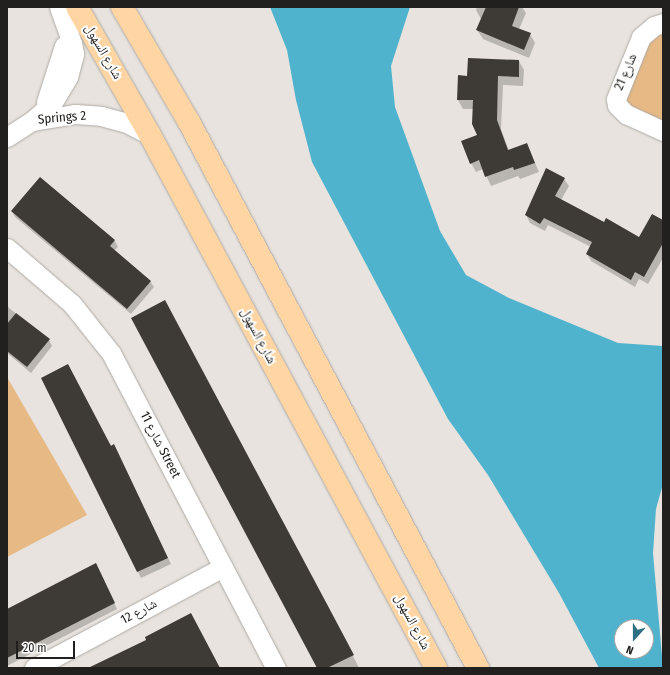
<!DOCTYPE html>
<meta charset="utf-8">
<style>
body{margin:0}
#map{position:relative;width:670px;height:675px;overflow:hidden;background:#e8e3de;font-family:"Fira Sans Condensed","Noto Naskh Arabic",sans-serif}
div>[style]{position:absolute}
[style*='--x']{left:calc(var(--x)*1px);top:calc(var(--y)*1px);width:calc(var(--w)*1px);rotate:calc(var(--a)*1deg)}
.green>*{inset:0;background:#e6b985}
.water>*{inset:0;background:#50b3ce}
.shadow>*{inset:0;background:#0003}
.building>*{inset:0;background:#3e3a36}
.roads{filter:drop-shadow(0 0 1px #afaaa5) drop-shadow(0 0 1px #afaaa5)}
.minor>*{height:19px;margin:-9.5px;padding:0 9.5px;transform-origin:9.5px;border-radius:9.5px;background:#fff}
.major>*{height:22px;margin:-11px;padding:0 11px;transform-origin:11px;border-radius:11px;background:#ffd6a3}
span{translate:-50% -50%;white-space:nowrap;text-align:center;line-height:1.15;-webkit-text-stroke:4px #fff;paint-order:stroke}
.street-label{font-size:13px;color:#21201e}
.frame{position:absolute;inset:0;border:8px solid #21201e;pointer-events:none}
.north{position:absolute;left:614px;top:619px;width:40px;height:40px;box-sizing:border-box;background:#fff;border:1px solid #a6a6a5;border-radius:50%;rotate:201deg;font-size:11px;font-weight:700;line-height:16px;text-align:center;color:#21201e}
.north::after{content:'';display:block;margin:auto;width:14px;height:18px;background:#2d7081;clip-path:polygon(50% 0,100% 100%,50% 72%,0 100%)}
.scale{position:absolute;left:16px;top:641px;width:59px;height:18px;box-sizing:border-box;border:2px solid #21201e;border-top:0;padding-left:5px;font-size:12px;line-height:14px;white-space:nowrap;color:#21201e;-webkit-text-stroke:3px #fff;paint-order:stroke}
</style>
<div id="map">
<div class="green">
<div style="clip-path:polygon(663px 30px,663px 122px,632px 108px,624px 96px,647px 38px)"></div>
<div style="clip-path:polygon(7px 377px,87px 515px,7px 557px)"></div>
</div>
<div class="water">
<div style="clip-path:polygon(evenodd,270px 7px,410px 7px,391px 66px,395px 107px,440px 231px,466px 275px,509px 298px,618px 343px,663px 346px,663px 484px,656px 509px,653px 553px,663px 668px,599px 668px,559px 593px,488px 475px,448px 419px,312px 162px,296px 100px,287px 50px,270px 7px,622px 627px,646px 627px,646px 651px,622px 651px,622px 627px)"></div>
</div>
<div class="shadow">
<div style="clip-path:polygon(477px 7px,522px 7px,526px 13px,519px 29px,530px 34px,535px 43px,529px 58px,483px 39px,477px 30px,481px 19px,476px 10px)"></div>
<div style="clip-path:polygon(519px 61px,524px 70px,523px 86px,503px 85px,501px 129px,509px 151px,527px 144px,539px 172px,520px 179px,518px 176px,491px 186px,483px 169px,476px 172px,471px 163px,478px 136px,474px 109px,463px 109px,458px 100px,468px 77px)"></div>
<div style="clip-path:polygon(40px 178px,115px 241px,118px 247px,114px 251px,150px 281px,154px 287px,131px 314px,15px 217px,12px 211px)"></div>
<div style="clip-path:polygon(564px 179px,569px 186px,561px 200px,604px 223px,640px 238px,663px 221px,663px 258px,648px 284px,639px 279px,635px 287px,591px 261px,587px 254px,591px 247px,548px 225px,545px 231px,530px 223px,526px 215px)"></div>
<div style="clip-path:polygon(7px 304px,9px 308px,49px 340px,52px 346px,31px 373px,7px 353px)"></div>
<div style="clip-path:polygon(168px 308px,336px 621px,359px 668px,318px 668px)"></div>
<div style="clip-path:polygon(42px 378px,117px 451px,171px 564px,141px 578px)"></div>
<div style="clip-path:polygon(99px 570px,117px 609px,7px 666px,7px 610px)"></div>
</div>
<div class="building">
<div style="clip-path:polygon(486px 7px,519px 7px,512px 26px,531px 33px,524px 50px,476px 30px)"></div>
<div style="clip-path:polygon(468px 58px,519px 60px,519px 77px,498px 76px,497px 120px,508px 150px,527px 143px,535px 163px,514px 170px,513px 167px,485px 177px,479px 160px,470px 164px,461px 141px,477px 135px,472px 124px,473px 100px,457px 100px,458px 75px,467px 76px)"></div>
<div style="clip-path:polygon(546px 168px,565px 178px,555px 196px,604px 222px,606px 218px,639px 237px,652px 214px,663px 220px,663px 243px,644px 277px,635px 272px,631px 280px,586px 254px,592px 242px,544px 218px,540px 224px,525px 215px)"></div>
<div style="clip-path:polygon(40px 177px,115px 240px,110px 246px,151px 281px,127px 309px,11px 211px)"></div>
<div style="clip-path:polygon(165px 300px,354px 655px,327px 668px,317px 668px,131px 318px)"></div>
<div style="clip-path:polygon(16px 313px,50px 339px,27px 367px,7px 351px,7px 324px)"></div>
<div style="clip-path:polygon(68px 364px,111px 446px,114px 444px,168px 558px,137px 572px,41px 378px)"></div>
<div style="clip-path:polygon(96px 563px,115px 603px,7px 658px,7px 609px)"></div>
<div style="clip-path:polygon(191px 613px,220px 668px,88px 668px,146px 640px,145px 637px)"></div>
</div>
<div class="roads">
<div class="minor">
<div style="--x:663;--y:23;--w:9;--a:162"></div>
<div style="--x:654;--y:26;--w:17;--a:140"></div>
<div style="--x:641;--y:37;--w:67;--a:112"></div>
<div style="--x:616;--y:99;--w:6;--a:81"></div>
<div style="--x:617;--y:105;--w:13;--a:45"></div>
<div style="--x:626;--y:114;--w:41;--a:24.7"></div>
<div style="--x:46;--y:102;--w:59;--a:-72.2"></div>
<div style="--x:33;--y:121;--w:43;--a:-9.5"></div>
<div style="--x:75;--y:114;--w:26;--a:4"></div>
<div style="--x:101;--y:116;--w:27;--a:15"></div>
<div style="--x:127;--y:123;--w:26;--a:28"></div>
<div style="--x:7;--y:137;--w:30;--a:-33"></div>
<div style="--x:32;--y:121;--w:28;--a:-42"></div>
<div style="--x:53;--y:102;--w:29;--a:-59"></div>
<div style="--x:68;--y:77;--w:24;--a:-75"></div>
<div style="--x:74;--y:54;--w:11;--a:-100"></div>
<div style="--x:72;--y:43;--w:38;--a:-110"></div>
<div style="--x:7;--y:248;--w:86;--a:40.7"></div>
<div style="--x:72;--y:304;--w:63;--a:51.5"></div>
<div style="--x:111;--y:353;--w:356;--a:62.4"></div>
<div style="--x:34;--y:668;--w:214;--a:-28.1"></div>
</div>
<div class="major">
<div style="--x:77;--y:7;--w:147;--a:60.3"></div>
<div style="--x:150;--y:135;--w:605;--a:61.78"></div>
<div style="--x:122;--y:7;--w:133;--a:59.8"></div>
<div style="--x:189;--y:122;--w:618;--a:62.11"></div>
</div>
</div>
<div class="street-label">
<span style="left:103px;top:52px;rotate:60deg">شارع السهول</span>
<span style="left:626px;top:72px;rotate:-67deg">شارع 21</span>
<span style="left:62px;top:118px;rotate:-5deg">Springs 2</span>
<span style="left:258px;top:336px;rotate:62deg">شارع السهول</span>
<span style="left:160px;top:445px;rotate:63deg">شارع 11 Street</span>
<span style="left:139px;top:612px;rotate:-28deg">شارع 12</span>
<span style="left:412px;top:622px;rotate:62deg">شارع السهول</span>
</div>
<div class="frame"></div>
<div class="north">N</div>
<div class="scale">20 m</div>
</div>
